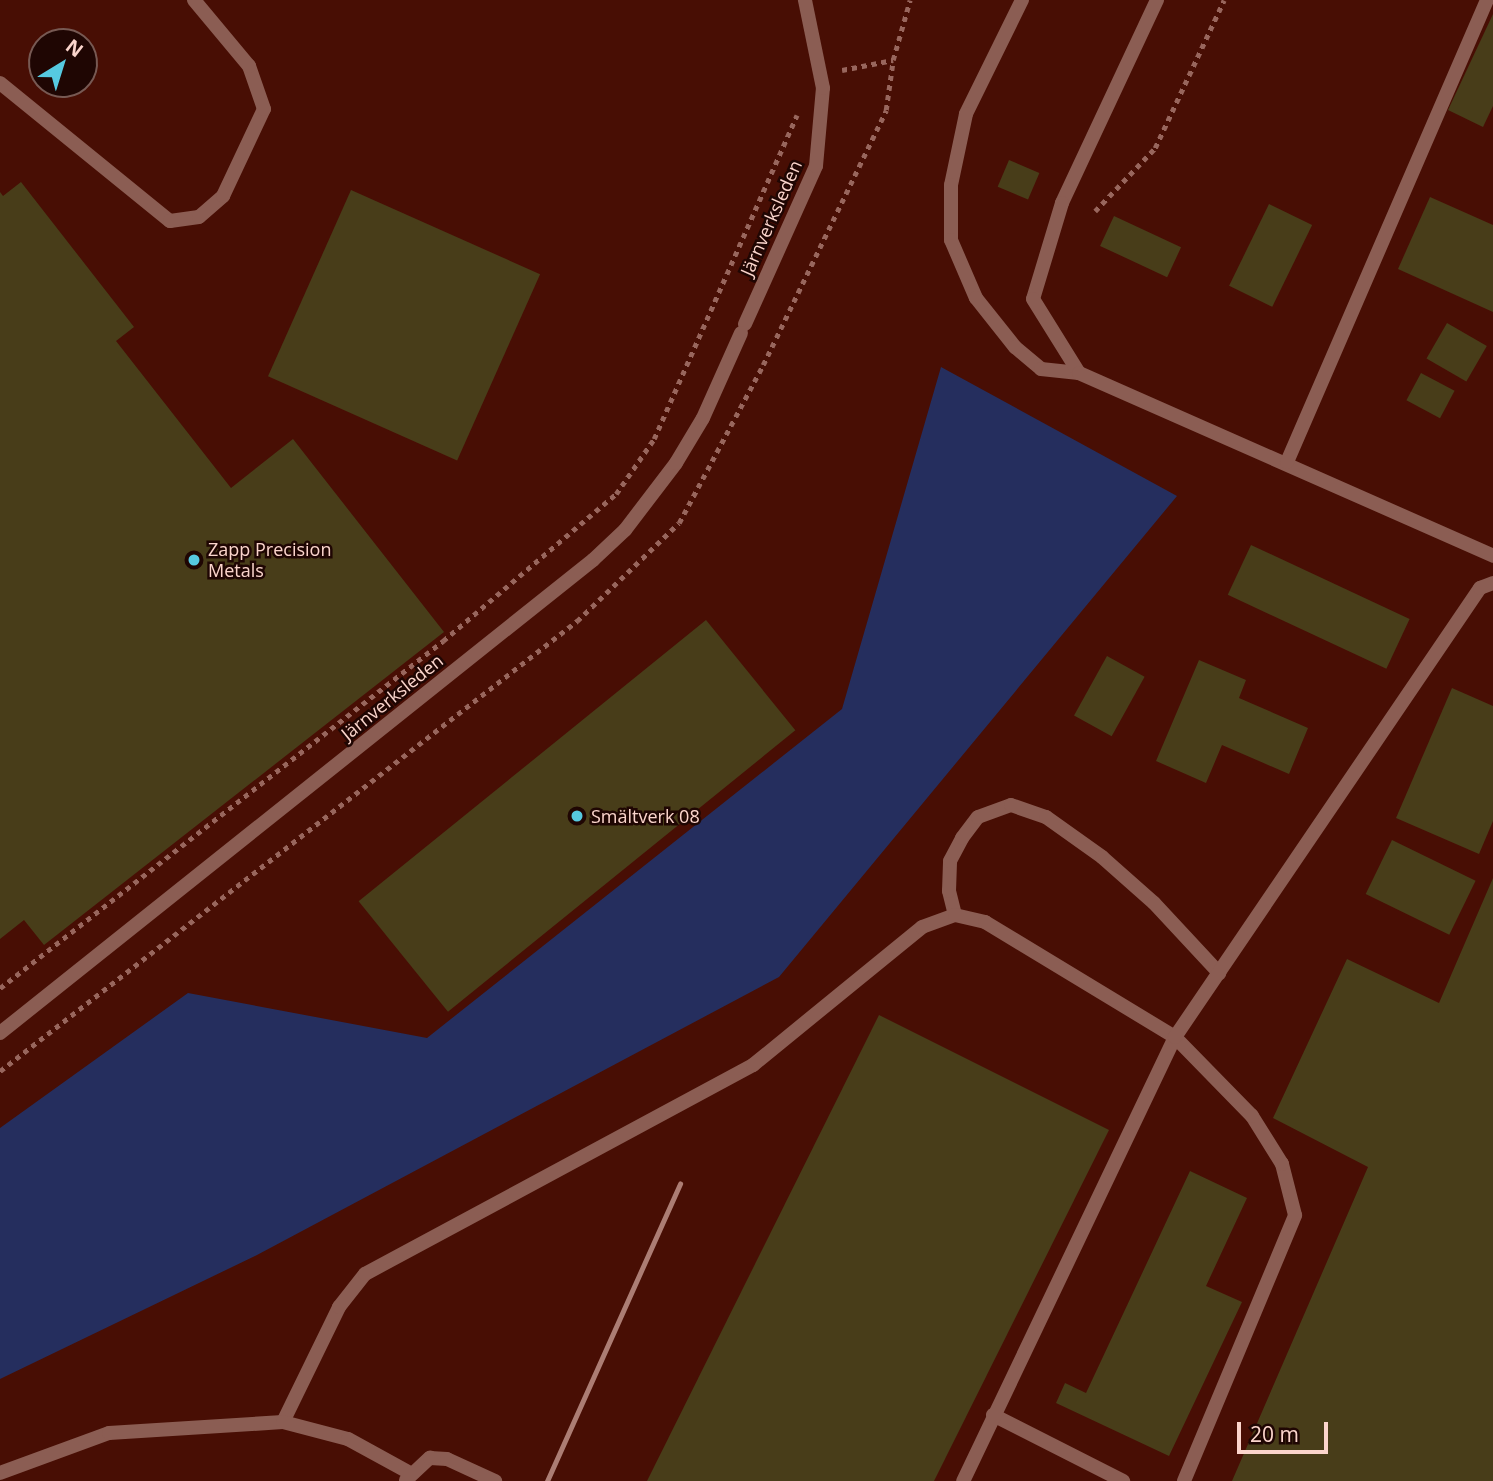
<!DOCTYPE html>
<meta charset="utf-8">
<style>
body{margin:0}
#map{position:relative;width:1493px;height:1481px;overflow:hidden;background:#480e04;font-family:"Open Sans",sans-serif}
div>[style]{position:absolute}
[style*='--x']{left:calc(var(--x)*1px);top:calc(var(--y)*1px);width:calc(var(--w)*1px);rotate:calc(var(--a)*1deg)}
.green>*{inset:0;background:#252e5e}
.building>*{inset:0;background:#483d19;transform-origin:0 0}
.path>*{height:4.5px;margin-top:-2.25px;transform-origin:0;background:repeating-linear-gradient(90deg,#98665d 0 5px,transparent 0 10px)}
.service>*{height:14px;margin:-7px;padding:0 7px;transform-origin:7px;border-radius:7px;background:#8b5d53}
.minor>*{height:14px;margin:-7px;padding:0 7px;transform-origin:7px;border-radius:7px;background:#8b5d53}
.rail>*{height:5px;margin:-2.5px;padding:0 2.5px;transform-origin:2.5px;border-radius:2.5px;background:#ac7d74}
.dots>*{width:19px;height:19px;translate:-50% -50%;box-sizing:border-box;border:4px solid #1f0603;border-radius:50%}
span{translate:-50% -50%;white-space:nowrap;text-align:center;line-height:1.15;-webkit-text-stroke:5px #1f0603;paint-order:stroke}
.street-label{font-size:18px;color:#fbd5cc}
.poi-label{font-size:18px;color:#fbd5cc}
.left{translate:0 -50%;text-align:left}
.north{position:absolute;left:28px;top:28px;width:70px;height:70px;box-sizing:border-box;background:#1f0603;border:2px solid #775953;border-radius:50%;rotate:38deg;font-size:19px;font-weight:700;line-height:28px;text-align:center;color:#fbd5cc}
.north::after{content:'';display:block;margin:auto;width:24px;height:32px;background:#56c9e0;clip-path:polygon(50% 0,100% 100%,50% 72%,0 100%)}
.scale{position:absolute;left:1237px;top:1422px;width:91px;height:32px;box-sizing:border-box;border:4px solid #fbd5cc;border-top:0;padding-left:9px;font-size:21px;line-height:24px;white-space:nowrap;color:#fbd5cc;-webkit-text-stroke:5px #1f0603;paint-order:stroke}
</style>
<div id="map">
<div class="green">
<div style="clip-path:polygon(941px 367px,1177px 496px,779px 977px,257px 1255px,0 1379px,0 1128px,188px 993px,427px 1038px,842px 709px)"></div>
</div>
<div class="building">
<div style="clip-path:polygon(1493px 14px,1493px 106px,1483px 127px,1448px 110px)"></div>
<div style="left:1009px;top:160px;width:33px;height:29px;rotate:23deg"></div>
<div style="clip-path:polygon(21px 182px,134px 327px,116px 341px,231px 488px,293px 439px,444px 632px,44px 945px,24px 920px,0 939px,0 192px,3px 196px)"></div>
<div style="left:351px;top:190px;width:207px;height:204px;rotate:24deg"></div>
<div style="clip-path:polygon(1430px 197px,1493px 225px,1493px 312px,1398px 269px)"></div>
<div style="left:1269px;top:204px;width:48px;height:91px;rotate:26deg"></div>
<div style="left:1114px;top:216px;width:74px;height:33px;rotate:25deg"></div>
<div style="left:1447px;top:323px;width:46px;height:41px;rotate:30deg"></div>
<div style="left:1421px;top:373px;width:38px;height:31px;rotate:28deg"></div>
<div style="left:1251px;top:545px;width:175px;height:55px;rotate:25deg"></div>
<div style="left:706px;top:620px;width:142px;height:447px;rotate:51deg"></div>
<div style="left:1107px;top:656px;width:43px;height:68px;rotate:29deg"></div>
<div style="clip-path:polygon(1199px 660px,1246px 680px,1239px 698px,1308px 728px,1289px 774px,1222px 745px,1206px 783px,1156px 761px)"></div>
<div style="clip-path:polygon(1452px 688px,1493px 706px,1493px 821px,1479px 854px,1396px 818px)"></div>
<div style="left:1392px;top:840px;width:93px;height:60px;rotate:26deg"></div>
<div style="clip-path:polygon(1493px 878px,1493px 1481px,1232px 1481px,1368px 1167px,1273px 1118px,1347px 959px,1439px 1003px)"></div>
<div style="clip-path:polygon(879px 1015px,1109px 1130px,934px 1481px,647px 1481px)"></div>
<div style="clip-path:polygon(1190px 1171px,1247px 1198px,1206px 1286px,1242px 1302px,1169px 1456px,1056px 1403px,1065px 1383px,1086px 1393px)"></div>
</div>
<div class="path">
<div style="--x:842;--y:70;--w:52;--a:-11.1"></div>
<div style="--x:893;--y:60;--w:62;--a:-74.2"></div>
<div style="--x:1095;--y:211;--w:87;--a:-46.4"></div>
<div style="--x:1155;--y:148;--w:163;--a:-65"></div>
<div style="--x:0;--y:988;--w:563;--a:-38.07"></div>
<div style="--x:443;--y:641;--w:227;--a:-40.4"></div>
<div style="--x:616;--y:494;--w:67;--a:-55.4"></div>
<div style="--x:654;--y:439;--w:354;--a:-66.2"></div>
<div style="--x:0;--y:1071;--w:732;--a:-37.95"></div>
<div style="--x:577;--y:621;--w:141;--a:-43.9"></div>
<div style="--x:679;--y:523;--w:179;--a:-62"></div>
<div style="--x:763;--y:365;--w:283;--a:-64.2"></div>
<div style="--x:886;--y:110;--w:50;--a:-82"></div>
</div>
<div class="service">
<div style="--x:1022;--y:0;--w:127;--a:116.2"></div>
<div style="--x:966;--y:114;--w:73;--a:101.9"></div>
<div style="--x:951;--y:185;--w:55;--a:90"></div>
<div style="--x:951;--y:240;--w:63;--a:66.7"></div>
<div style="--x:976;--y:298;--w:63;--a:51.5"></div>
<div style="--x:1015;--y:347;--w:34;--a:40"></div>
<div style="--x:1041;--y:369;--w:38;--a:6"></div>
<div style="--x:1157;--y:0;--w:224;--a:115.1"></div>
<div style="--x:1062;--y:203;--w:100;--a:106.8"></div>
<div style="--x:1033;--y:299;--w:87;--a:58.1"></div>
<div style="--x:1079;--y:373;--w:453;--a:23.8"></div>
<div style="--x:0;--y:83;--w:219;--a:39.1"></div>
<div style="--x:170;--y:221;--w:29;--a:-8"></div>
<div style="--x:199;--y:217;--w:32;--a:-41"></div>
<div style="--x:223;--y:196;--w:96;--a:-64.8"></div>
<div style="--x:264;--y:109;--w:46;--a:-109.2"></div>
<div style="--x:249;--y:66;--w:86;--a:-129.8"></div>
<div style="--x:1287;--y:462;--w:503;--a:-66.59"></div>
<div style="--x:955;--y:915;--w:25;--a:-104"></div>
<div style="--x:949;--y:891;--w:30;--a:-88"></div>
<div style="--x:950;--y:861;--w:26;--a:-62"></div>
<div style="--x:962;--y:838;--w:26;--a:-53"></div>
<div style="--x:978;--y:817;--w:35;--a:-20"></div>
<div style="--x:1011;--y:805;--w:37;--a:19"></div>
<div style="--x:1046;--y:817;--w:69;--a:35.5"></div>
<div style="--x:1102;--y:857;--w:69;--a:41.5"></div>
<div style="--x:1154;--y:903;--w:96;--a:47.1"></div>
<div style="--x:993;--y:1415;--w:146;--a:26.9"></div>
<div style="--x:283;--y:1422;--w:128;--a:-64"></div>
<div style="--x:339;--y:1307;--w:42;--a:-51.8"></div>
<div style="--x:365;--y:1274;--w:441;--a:-28.3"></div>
<div style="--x:753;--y:1065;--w:218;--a:-39.2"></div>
<div style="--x:922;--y:927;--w:35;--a:-20"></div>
<div style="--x:955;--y:915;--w:31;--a:13"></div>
<div style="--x:985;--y:922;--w:222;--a:31.2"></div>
<div style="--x:1175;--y:1037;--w:492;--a:115.5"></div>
<div style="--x:0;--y:1473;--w:116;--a:-20.2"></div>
<div style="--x:109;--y:1433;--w:174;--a:-3.6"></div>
<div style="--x:283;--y:1422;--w:67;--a:14.7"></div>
<div style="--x:348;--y:1439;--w:71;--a:28.7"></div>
<div style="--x:406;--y:1480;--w:33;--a:-43"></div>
<div style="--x:430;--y:1458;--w:17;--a:3"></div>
<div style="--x:447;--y:1459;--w:53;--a:24.6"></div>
<div style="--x:1184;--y:1481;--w:288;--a:-67.3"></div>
<div style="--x:1295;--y:1215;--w:53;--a:-104.3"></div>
<div style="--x:1282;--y:1164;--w:57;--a:-122"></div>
<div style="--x:1252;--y:1116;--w:110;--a:-134.3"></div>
<div style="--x:1175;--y:1037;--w:543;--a:-55.81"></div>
<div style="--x:1480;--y:588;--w:14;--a:-21"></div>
</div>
<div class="minor">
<div style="--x:745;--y:324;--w:173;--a:-65.8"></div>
<div style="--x:816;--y:166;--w:78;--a:-84.9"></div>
<div style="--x:823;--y:88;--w:90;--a:-101.6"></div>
<div style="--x:0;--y:1033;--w:759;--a:-38.58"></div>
<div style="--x:593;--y:560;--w:44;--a:-43.2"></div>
<div style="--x:625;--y:530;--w:84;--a:-52.7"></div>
<div style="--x:676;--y:463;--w:52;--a:-59"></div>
<div style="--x:703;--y:418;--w:93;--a:-65.9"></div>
</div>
<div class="rail">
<div style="--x:547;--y:1481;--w:326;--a:-65.9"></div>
</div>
<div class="dots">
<div style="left:194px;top:560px;background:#56c9e0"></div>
<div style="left:577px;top:816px;background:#56c9e0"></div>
</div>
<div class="street-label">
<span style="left:771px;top:218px;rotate:-66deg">Järnverksleden</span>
<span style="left:392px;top:697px;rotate:-39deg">Järnverksleden</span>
</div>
<div class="poi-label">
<span class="left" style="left:208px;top:560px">Zapp Precision<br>Metals</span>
<span class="left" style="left:591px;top:816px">Smältverk 08</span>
</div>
<div class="north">N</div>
<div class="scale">20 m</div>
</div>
